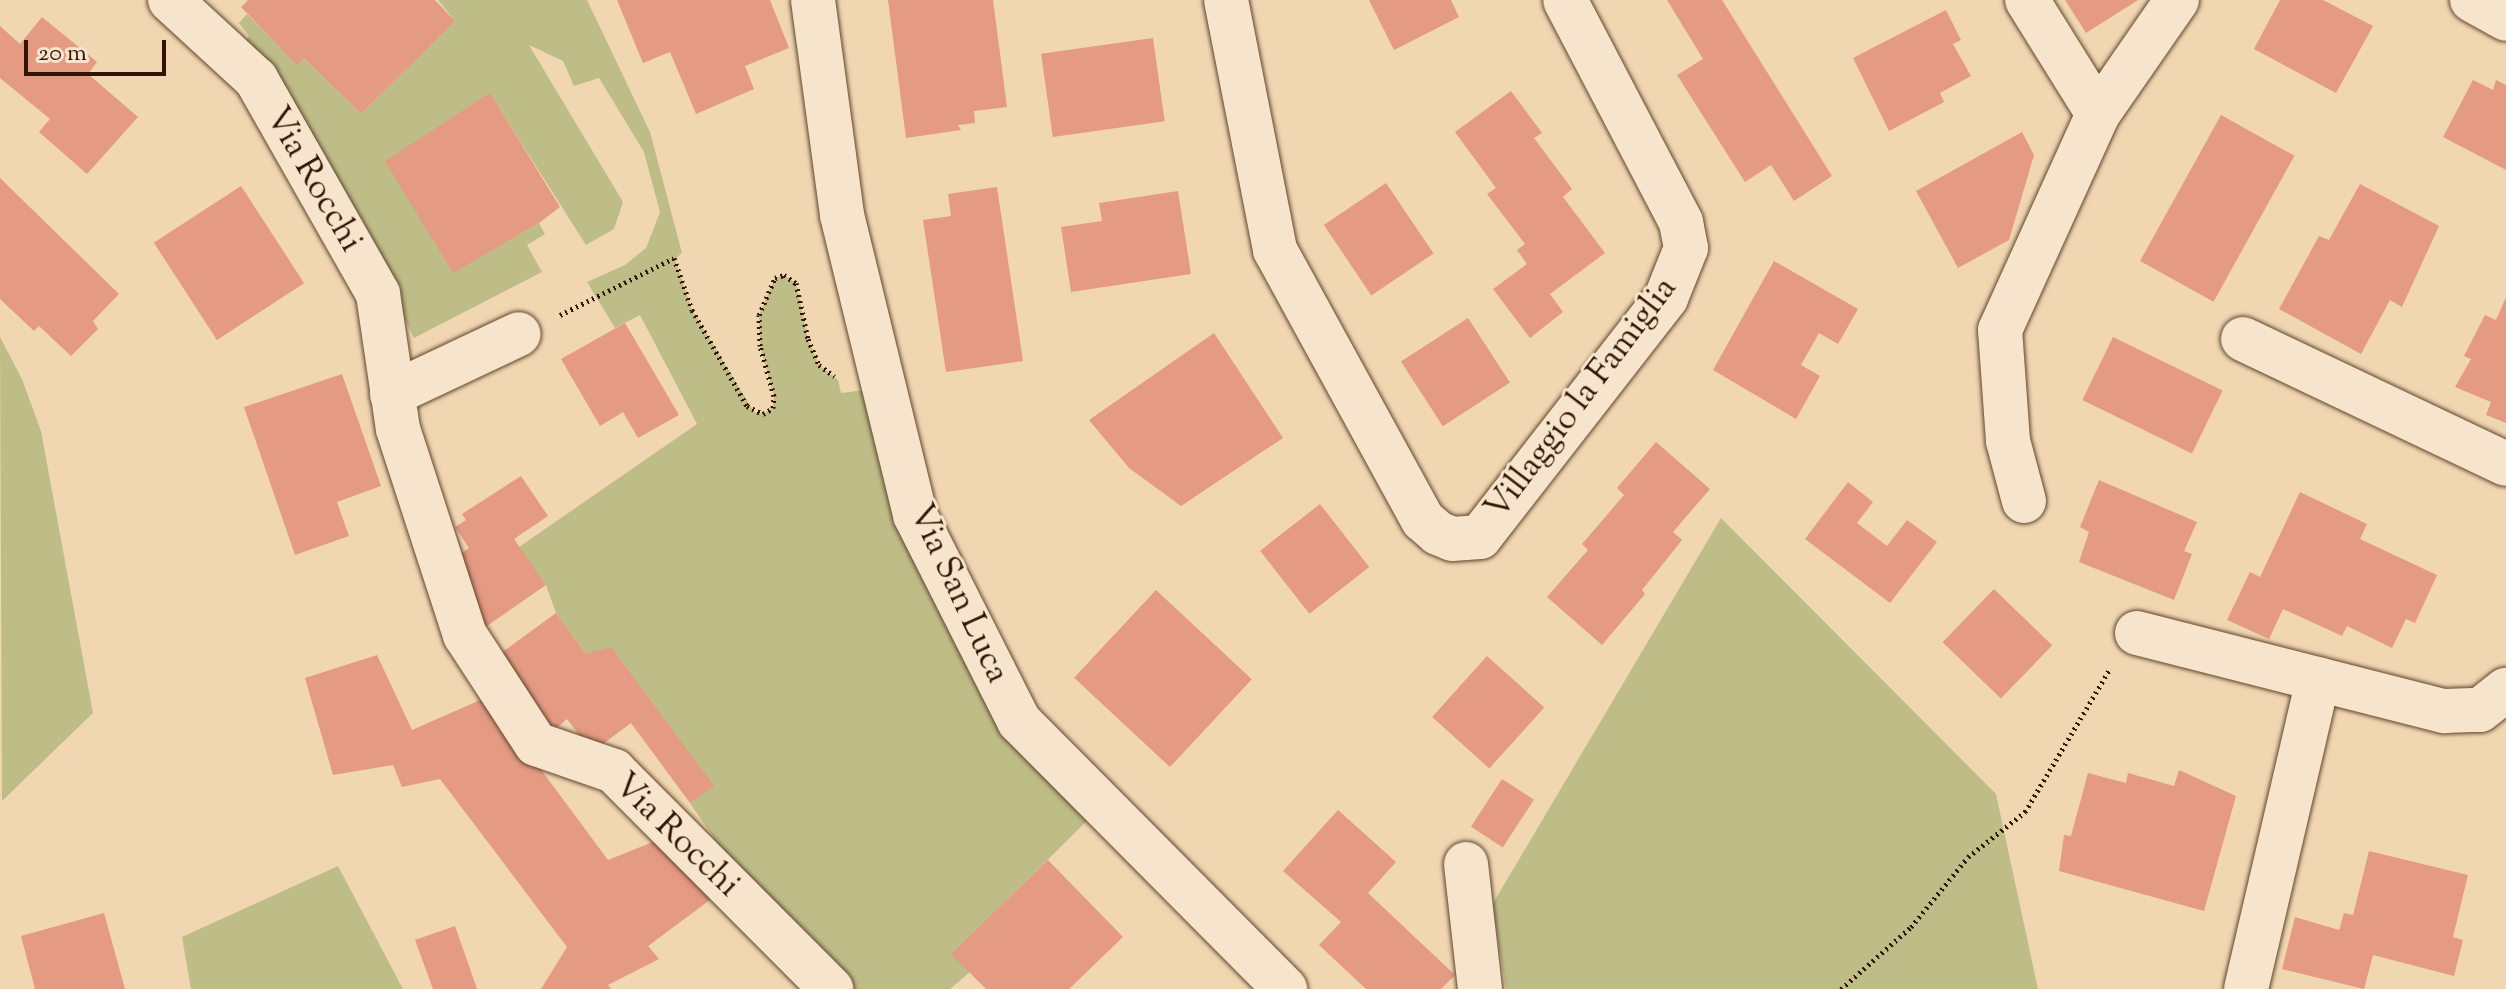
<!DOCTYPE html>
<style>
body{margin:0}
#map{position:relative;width:2506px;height:989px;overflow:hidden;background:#f1d7b1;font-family:"Sorts Mill Goudy",serif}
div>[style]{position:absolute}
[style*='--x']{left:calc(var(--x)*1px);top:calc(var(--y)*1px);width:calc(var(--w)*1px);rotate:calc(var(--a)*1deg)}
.green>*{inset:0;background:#bebd88}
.building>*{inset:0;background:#e49a83;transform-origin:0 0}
.path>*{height:5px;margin-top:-2.5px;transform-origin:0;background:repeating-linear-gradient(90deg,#331402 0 2px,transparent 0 6px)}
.roads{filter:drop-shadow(0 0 2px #62452e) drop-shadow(0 0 2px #62452e)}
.minor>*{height:44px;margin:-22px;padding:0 22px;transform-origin:22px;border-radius:22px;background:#f6e5cc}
span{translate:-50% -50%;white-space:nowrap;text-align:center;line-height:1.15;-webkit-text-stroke:6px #f6e5cc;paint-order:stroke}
.street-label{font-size:34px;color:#331402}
.scale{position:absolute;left:24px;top:40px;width:142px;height:36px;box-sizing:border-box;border:4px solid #331402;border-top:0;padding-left:10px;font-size:24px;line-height:28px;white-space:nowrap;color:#331402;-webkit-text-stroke:6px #f6e5cc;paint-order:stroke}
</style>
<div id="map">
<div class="green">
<div style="clip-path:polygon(438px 0,587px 0,650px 132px,682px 253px,675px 259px,692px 310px,754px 412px,763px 414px,773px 407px,774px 396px,760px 346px,759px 315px,775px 278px,784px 275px,796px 283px,808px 339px,819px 365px,838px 380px,841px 393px,880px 388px,897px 452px,1094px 814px,952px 954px,970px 972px,950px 989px,840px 989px,751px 893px,690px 803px,713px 786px,586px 654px,556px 613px,546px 585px,519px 547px,697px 424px,640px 315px,615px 328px,587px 282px,625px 265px,646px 248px,660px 212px,644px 152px,599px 78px,574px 86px,563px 61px,529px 45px,623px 202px,614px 229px,586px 245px,490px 94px,453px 272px,539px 223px,545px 234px,527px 245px,542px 272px,414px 338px,323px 150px,243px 44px,249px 36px,239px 23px,247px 14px,297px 64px,304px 58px,361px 114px,455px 21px)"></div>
<div style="clip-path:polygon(0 337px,22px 379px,41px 431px,93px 713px,2px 801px)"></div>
<div style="clip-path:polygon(1721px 518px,1996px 794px,2038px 989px,1506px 989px,1492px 905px)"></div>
<div style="clip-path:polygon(338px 866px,403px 989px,191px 989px,182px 937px)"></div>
</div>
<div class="building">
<div style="clip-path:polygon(248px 0,435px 0,455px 21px,361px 114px,304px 58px,297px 65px,241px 7px)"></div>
<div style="clip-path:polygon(617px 0,770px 0,789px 48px,745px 66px,754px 89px,696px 114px,670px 52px,643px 63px)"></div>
<div style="clip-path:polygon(888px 0,993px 0,1007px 107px,974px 111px,975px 123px,958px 125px,961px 130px,906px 138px)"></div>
<div style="clip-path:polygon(1369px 0,1451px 0,1459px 17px,1394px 50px)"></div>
<div style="clip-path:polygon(1667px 0,1722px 0,1832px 176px,1794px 201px,1771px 165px,1745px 182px,1677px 75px,1703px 59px)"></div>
<div style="clip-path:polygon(2065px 0,2138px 0,2086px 33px)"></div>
<div style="clip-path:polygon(2280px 0,2323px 0,2373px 26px,2336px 93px,2254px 49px)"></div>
<div style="clip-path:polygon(1946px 10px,1961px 40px,1953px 44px,1971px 76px,1940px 93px,1944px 102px,1889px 131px,1853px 58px)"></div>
<div style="clip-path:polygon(42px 17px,97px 62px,88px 74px,138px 117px,87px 174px,39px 132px,50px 119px,0 78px,0 26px,20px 44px)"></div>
<div style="left:1153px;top:38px;width:84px;height:113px;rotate:82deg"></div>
<div style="clip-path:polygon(2473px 80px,2493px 90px,2496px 80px,2506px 85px,2506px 170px,2443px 137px)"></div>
<div style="clip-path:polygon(1511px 91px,1542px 133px,1534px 138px,1572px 189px,1563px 197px,1605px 253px,1550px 294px,1563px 312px,1530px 338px,1493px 289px,1527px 264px,1517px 250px,1525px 244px,1487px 194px,1496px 188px,1455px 132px)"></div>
<div style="clip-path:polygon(490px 93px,560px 207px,539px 223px,453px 273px,385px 161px)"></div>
<div style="left:2221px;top:115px;width:84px;height:167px;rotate:29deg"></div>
<div style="clip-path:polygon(2022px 132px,2034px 155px,2009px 240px,1958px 268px,1916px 191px)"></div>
<div style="clip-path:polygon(0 178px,119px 294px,93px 321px,98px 329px,71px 356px,39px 326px,34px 331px,0 299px)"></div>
<div style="left:1386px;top:183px;width:85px;height:75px;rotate:56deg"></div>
<div style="clip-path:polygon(2360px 184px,2439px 226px,2402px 307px,2390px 300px,2361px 354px,2279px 309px,2319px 236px,2329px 240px)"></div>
<div style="left:241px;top:186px;width:116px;height:104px;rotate:57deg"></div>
<div style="clip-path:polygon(997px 187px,1023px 361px,946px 372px,923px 220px,951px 216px,948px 194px)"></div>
<div style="clip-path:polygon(1178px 191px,1191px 274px,1071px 292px,1061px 227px,1102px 221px,1099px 203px)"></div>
<div style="clip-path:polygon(1774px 261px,1858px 309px,1838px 344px,1819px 333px,1801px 365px,1820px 376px,1796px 419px,1713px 370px)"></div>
<div style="clip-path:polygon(2506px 297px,2506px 423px,2486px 415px,2491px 402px,2455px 387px,2471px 359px,2464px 356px,2485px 315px,2496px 320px)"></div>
<div style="left:1468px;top:318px;width:77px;height:80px;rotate:57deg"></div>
<div style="clip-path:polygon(625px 323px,679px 415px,638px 438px,623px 412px,600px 426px,561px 359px)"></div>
<div style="clip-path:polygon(1214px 333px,1283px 438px,1181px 506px,1129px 468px,1089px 420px)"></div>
<div style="left:2113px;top:337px;width:122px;height:70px;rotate:26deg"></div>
<div style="clip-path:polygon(342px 374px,381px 486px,337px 502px,349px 536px,295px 555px,244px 407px)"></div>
<div style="clip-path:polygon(1656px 442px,1710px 489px,1673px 532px,1682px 540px,1642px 590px,1645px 594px,1602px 645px,1547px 597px,1588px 550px,1582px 544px,1624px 495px,1617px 488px)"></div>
<div style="clip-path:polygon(521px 476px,548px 516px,514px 539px,546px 585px,484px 628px,454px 558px,469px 548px,455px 527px,466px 520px,462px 514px)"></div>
<div style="clip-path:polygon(2099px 480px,2197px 522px,2184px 551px,2192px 554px,2174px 600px,2079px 562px,2089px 532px,2080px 527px)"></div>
<div style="clip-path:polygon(1848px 482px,1873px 502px,1857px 523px,1887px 546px,1907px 520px,1937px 542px,1890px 603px,1805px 539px)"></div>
<div style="clip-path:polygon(2300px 492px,2367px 524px,2360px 539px,2437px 575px,2415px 623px,2406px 619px,2392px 648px,2347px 626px,2342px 636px,2283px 609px,2269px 639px,2227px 620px,2250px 572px,2260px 577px)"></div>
<div style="left:1320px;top:504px;width:80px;height:76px;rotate:52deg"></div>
<div style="left:1994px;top:589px;width:81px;height:74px;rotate:44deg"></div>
<div style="left:1156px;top:590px;width:131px;height:120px;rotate:43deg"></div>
<div style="clip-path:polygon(556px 613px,586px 654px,611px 647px,714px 786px,690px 803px,631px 723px,592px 752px,567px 719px,552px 732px,497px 656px)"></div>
<div style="clip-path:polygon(377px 655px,412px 730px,487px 697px,608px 860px,673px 834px,718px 894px,648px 946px,659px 959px,608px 985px,611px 989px,541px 989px,567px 947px,440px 779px,402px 787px,393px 765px,333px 775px,305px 678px)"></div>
<div style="left:1487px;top:656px;width:77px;height:82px;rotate:42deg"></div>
<div style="clip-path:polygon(2179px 770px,2236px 796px,2204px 911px,2059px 871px,2064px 835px,2071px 836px,2088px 773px,2126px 783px,2128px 773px,2174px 786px)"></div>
<div style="left:1502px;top:779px;width:38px;height:57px;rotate:33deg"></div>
<div style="clip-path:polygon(1338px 810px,1396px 862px,1368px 893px,1455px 975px,1441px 989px,1366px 989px,1319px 945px,1341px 922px,1283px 871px)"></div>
<div style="clip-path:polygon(2369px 851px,2468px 875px,2453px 937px,2463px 940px,2454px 976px,2373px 955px,2364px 989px,2282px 969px,2295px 917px,2339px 930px,2344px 913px,2353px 915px)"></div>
<div style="clip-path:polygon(1048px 860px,1123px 937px,1069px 989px,986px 989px,951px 954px)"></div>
<div style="clip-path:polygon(104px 913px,125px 989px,35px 989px,21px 936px)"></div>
<div style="clip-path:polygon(455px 926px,477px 989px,433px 989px,415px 940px)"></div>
</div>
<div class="path">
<div style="--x:560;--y:315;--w:127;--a:-26.6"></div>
<div style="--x:674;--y:258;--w:55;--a:70.9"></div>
<div style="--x:692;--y:310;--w:111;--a:60.2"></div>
<div style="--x:747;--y:406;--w:18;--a:27"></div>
<div style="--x:763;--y:414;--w:12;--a:-31"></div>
<div style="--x:773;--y:408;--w:12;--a:-85"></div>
<div style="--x:774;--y:396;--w:52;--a:-105.6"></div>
<div style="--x:760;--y:346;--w:31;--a:-92"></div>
<div style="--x:759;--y:315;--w:40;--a:-66.6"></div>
<div style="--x:775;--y:278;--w:9;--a:-18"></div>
<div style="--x:784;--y:275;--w:14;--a:34"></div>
<div style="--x:796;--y:283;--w:57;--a:77.9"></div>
<div style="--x:808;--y:339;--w:28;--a:67"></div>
<div style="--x:819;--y:365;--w:19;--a:36"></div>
<div style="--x:1841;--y:989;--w:94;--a:-41.5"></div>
<div style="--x:1911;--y:927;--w:90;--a:-50.8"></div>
<div style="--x:1968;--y:857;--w:73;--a:-38.3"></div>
<div style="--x:2025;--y:812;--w:166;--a:-59.3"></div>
</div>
<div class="roads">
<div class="minor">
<div style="--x:170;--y:0;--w:117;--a:42.6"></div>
<div style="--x:256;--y:79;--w:247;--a:60.4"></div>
<div style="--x:378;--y:294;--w:136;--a:81.6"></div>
<div style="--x:398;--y:429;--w:217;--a:72"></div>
<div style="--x:465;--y:635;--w:130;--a:56.9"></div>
<div style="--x:536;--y:744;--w:83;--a:19.1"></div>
<div style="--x:614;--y:771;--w:308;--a:45.1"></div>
<div style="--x:813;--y:0;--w:217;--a:82.3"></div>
<div style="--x:842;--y:215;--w:309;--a:76.3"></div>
<div style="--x:915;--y:515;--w:231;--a:63.2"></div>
<div style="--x:1019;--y:721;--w:378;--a:45.2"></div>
<div style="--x:1226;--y:0;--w:255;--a:78.9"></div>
<div style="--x:1275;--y:250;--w:308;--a:61.3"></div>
<div style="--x:1423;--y:520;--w:20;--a:41"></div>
<div style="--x:1438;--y:533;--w:15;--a:23"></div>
<div style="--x:1452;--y:539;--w:28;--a:-4"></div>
<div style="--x:1480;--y:537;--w:303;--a:-52.1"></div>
<div style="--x:1666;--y:298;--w:54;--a:-68.2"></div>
<div style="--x:1686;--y:248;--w:26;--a:-101"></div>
<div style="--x:1681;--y:222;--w:250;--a:-117.6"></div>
<div style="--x:2027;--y:0;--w:134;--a:58.1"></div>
<div style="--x:2472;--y:0;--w:39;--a:29"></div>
<div style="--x:2243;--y:339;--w:291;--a:25.4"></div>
<div style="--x:392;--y:394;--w:140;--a:-25.3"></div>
<div style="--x:2024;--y:501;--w:62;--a:-104.9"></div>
<div style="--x:2008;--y:441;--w:111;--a:-94.1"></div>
<div style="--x:2000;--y:330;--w:237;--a:-65.6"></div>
<div style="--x:2098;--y:114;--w:139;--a:-55.3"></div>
<div style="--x:2137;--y:633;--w:317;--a:14.3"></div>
<div style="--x:2444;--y:711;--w:36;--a:-2"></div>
<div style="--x:2480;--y:710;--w:33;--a:-38"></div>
<div style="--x:1466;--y:864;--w:126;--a:83.6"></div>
<div style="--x:2246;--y:989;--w:318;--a:-76.9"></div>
</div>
</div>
<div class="street-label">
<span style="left:313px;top:180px;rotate:60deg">Via Rocchi</span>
<span style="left:1582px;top:399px;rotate:-53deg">Villaggio la Famiglia</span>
<span style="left:958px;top:594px;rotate:65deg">Via San Luca</span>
<span style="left:676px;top:836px;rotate:44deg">Via Rocchi</span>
</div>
<div class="scale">20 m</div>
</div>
